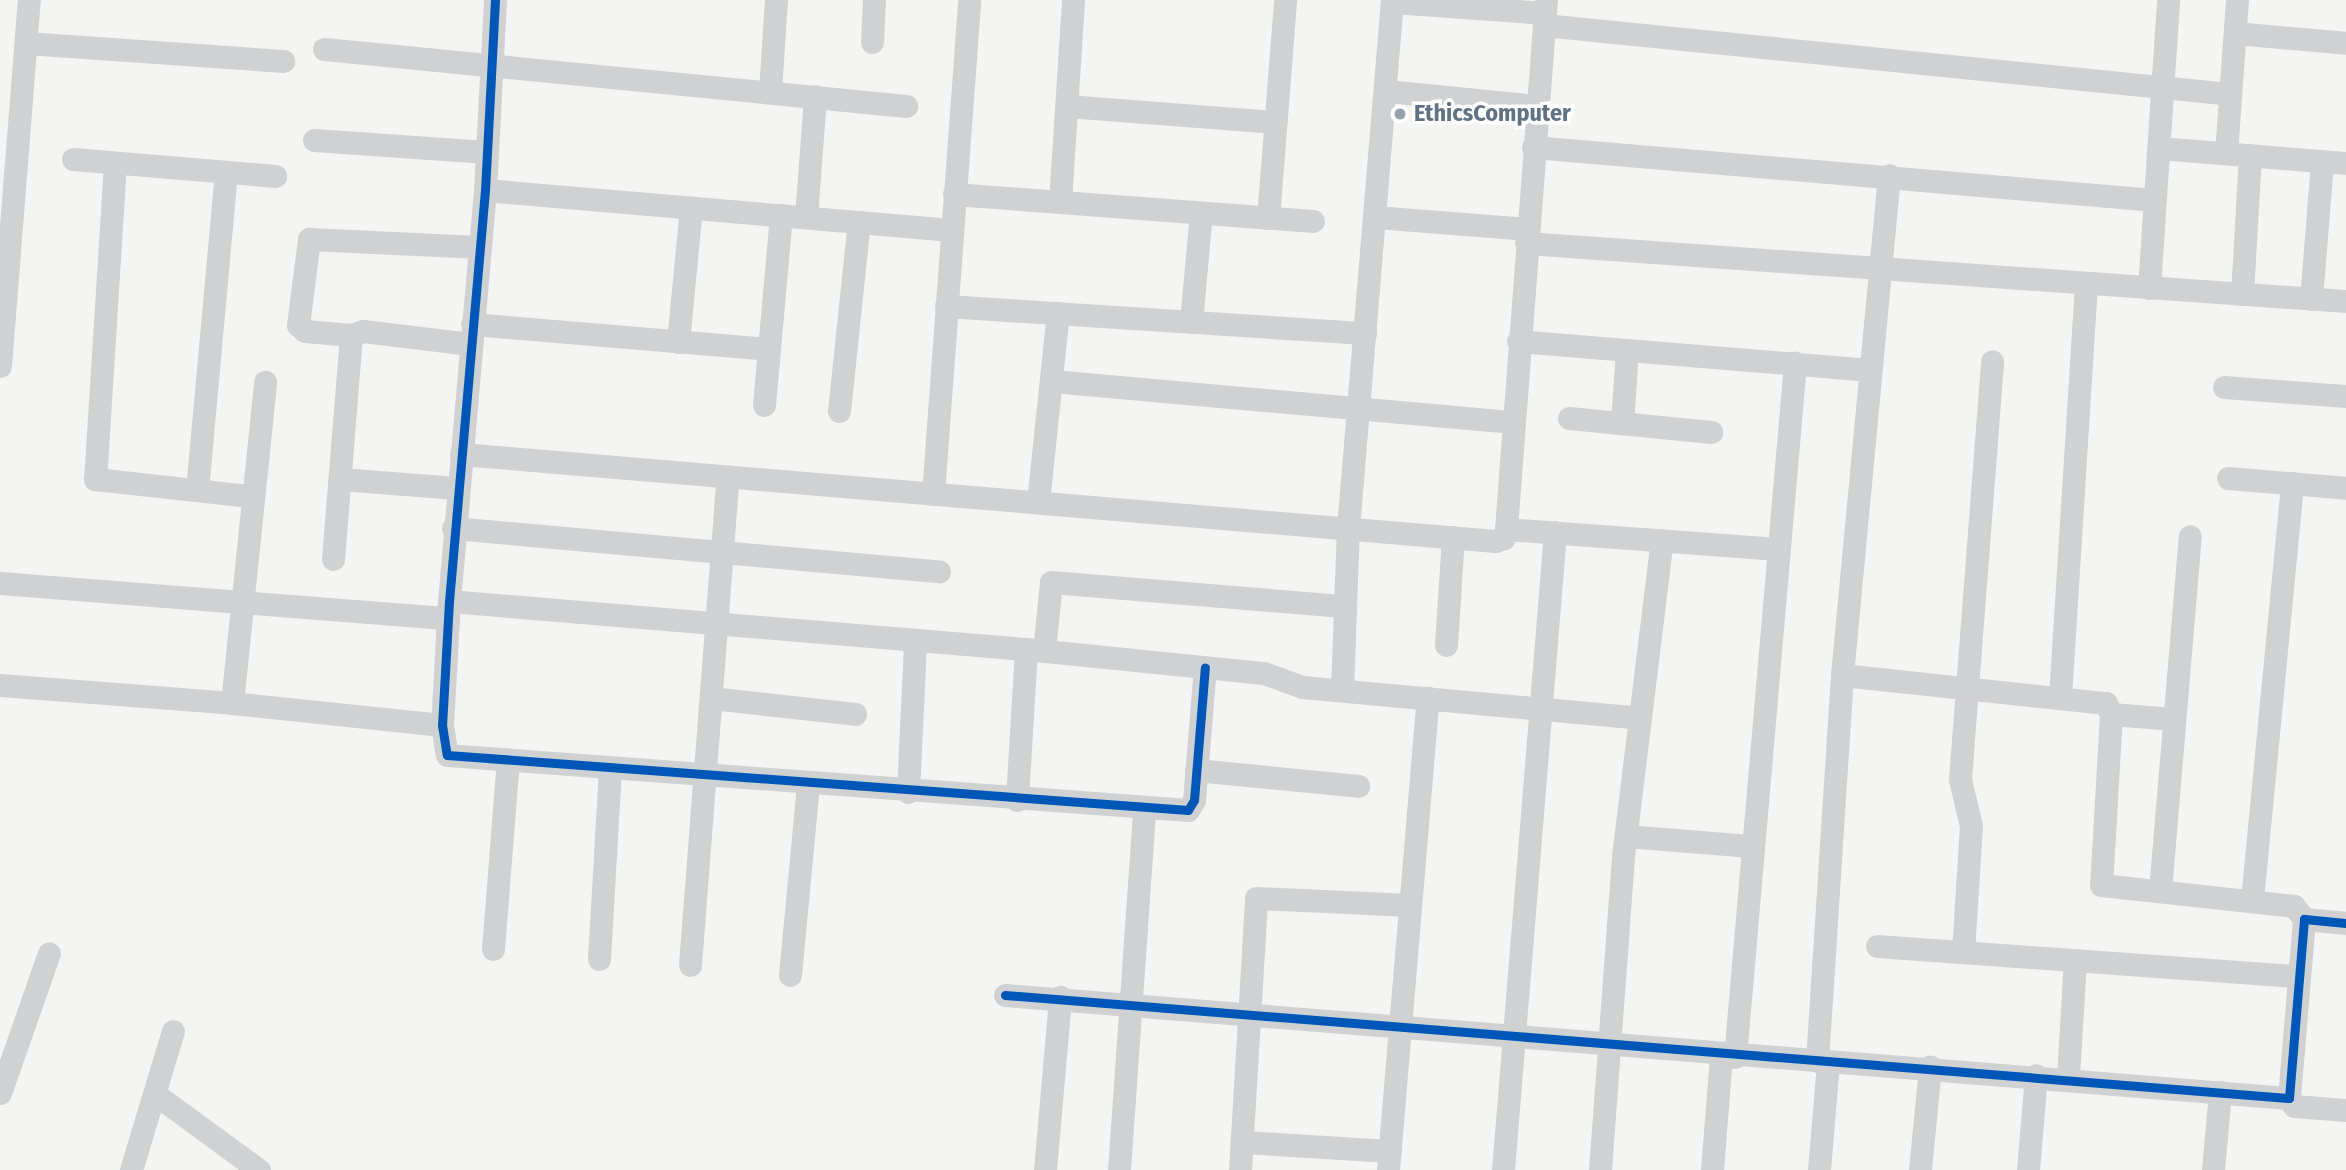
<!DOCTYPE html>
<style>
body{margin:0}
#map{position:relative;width:2346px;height:1170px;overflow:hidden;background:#f4f5f3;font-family:"Fira Sans Condensed",sans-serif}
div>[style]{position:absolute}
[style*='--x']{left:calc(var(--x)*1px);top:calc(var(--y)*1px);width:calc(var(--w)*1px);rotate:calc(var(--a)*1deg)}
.street>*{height:23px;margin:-11.5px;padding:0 11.5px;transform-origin:11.5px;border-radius:11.5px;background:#d0d1d2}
.cycleway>*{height:9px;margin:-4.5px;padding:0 4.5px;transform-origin:4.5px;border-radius:4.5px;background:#0057b8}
.dots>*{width:19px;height:19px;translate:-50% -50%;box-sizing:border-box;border:4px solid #fff;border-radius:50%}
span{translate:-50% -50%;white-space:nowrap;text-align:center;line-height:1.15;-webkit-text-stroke:7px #fff;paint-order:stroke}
.poi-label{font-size:24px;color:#627285;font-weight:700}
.left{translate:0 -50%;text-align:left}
</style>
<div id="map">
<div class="street">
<div style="--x:495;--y:0;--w:190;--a:93"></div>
<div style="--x:485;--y:190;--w:413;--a:95"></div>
<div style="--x:449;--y:601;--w:124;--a:93.2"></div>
<div style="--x:442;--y:725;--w:30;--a:81"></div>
<div style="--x:447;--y:755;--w:743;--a:4.24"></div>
<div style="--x:1188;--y:810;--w:12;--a:-59"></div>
<div style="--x:1194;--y:800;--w:133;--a:-85.3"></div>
<div style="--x:1392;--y:2;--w:153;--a:4.1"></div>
<div style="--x:1544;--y:25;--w:689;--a:5.74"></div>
<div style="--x:2235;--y:33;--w:111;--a:5.1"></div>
<div style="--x:872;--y:42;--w:42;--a:-87.3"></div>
<div style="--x:26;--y:43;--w:258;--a:4"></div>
<div style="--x:324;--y:49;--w:585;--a:5.59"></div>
<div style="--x:1386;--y:91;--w:152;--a:5.7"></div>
<div style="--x:770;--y:92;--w:92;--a:-86.3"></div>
<div style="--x:1067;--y:106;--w:209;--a:4.4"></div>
<div style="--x:314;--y:140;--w:173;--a:4"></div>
<div style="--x:1533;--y:147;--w:624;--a:4.87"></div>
<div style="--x:2159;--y:148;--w:188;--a:4.6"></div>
<div style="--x:2226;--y:153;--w:153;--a:-85.9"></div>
<div style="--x:73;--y:159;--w:203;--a:4.8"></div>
<div style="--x:115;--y:163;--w:317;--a:93.6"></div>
<div style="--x:95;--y:479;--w:156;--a:6.3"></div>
<div style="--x:485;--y:190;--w:468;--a:4.9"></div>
<div style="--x:954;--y:194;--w:360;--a:4.3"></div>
<div style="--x:1060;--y:202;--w:202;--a:-86.3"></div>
<div style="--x:806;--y:217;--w:121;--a:-85.7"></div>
<div style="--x:1375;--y:217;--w:151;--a:4.5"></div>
<div style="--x:1268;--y:218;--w:219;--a:-85.5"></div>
<div style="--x:1526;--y:243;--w:822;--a:4.05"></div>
<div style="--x:2149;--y:288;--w:289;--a:-86.2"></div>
<div style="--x:2242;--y:294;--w:139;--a:-86.7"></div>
<div style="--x:2311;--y:299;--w:138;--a:-85.4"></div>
<div style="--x:946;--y:306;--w:420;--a:3.7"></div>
<div style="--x:1191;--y:322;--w:109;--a:-84.8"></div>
<div style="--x:472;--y:324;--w:298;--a:4.8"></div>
<div style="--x:351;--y:335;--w:46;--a:-175"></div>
<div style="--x:305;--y:331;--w:9;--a:-139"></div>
<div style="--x:298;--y:325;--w:87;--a:-82.7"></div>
<div style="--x:309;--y:239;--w:170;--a:2.7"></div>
<div style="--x:1518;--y:341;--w:353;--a:4.7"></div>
<div style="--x:678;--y:342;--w:135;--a:-84.5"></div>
<div style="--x:0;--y:366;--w:367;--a:-85.5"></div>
<div style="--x:1052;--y:381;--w:463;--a:5.1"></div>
<div style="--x:2224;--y:387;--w:122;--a:4.2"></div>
<div style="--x:764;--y:405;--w:191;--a:-84.9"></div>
<div style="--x:839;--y:411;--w:190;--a:-84"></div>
<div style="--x:1569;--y:418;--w:143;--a:5.6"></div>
<div style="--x:1622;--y:423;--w:73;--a:-86.1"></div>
<div style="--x:461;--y:454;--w:1038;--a:4.81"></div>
<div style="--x:1495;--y:541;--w:9;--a:-18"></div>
<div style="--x:1504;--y:538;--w:9;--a:-77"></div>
<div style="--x:1506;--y:529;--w:273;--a:4.2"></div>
<div style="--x:2228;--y:478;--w:118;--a:4.8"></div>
<div style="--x:340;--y:479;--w:117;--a:4.4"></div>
<div style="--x:197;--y:490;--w:319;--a:-84.8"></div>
<div style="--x:933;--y:494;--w:495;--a:-85.8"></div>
<div style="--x:1038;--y:502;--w:190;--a:-84"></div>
<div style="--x:453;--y:528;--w:488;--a:5.1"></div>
<div style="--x:1506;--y:529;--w:531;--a:-85.68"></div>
<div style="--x:333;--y:559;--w:225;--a:-85.4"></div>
<div style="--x:351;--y:335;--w:13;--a:-18"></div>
<div style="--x:363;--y:331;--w:108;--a:6.9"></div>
<div style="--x:0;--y:583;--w:449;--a:4.5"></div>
<div style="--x:449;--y:601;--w:579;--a:4.76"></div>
<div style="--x:1026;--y:649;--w:239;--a:5.8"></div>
<div style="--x:1264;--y:673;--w:40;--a:20.2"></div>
<div style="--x:1302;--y:687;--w:339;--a:5.2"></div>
<div style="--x:1446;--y:645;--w:108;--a:-86.3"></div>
<div style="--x:1044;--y:651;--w:69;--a:-84.2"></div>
<div style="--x:1051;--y:582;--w:295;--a:4.7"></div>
<div style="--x:1842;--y:675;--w:502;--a:-84.63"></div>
<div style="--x:0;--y:685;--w:233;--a:4.4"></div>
<div style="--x:232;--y:703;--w:323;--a:-84.1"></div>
<div style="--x:1342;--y:690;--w:162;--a:-87.9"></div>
<div style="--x:1348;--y:528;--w:530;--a:-85.24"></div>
<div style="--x:2060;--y:697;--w:414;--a:-86.4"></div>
<div style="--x:711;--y:698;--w:145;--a:6.3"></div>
<div style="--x:232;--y:703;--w:211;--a:6"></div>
<div style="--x:2111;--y:714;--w:63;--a:4.5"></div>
<div style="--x:1196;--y:770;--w:163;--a:5.6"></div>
<div style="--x:908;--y:792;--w:150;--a:-87.3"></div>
<div style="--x:1017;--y:800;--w:151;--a:-86.6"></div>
<div style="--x:1626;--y:836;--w:125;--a:4.6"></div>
<div style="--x:2160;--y:891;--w:356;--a:-85.2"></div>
<div style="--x:2252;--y:900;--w:419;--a:-84.5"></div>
<div style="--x:1877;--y:946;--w:422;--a:4.1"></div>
<div style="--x:493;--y:949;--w:190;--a:-85.5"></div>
<div style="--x:1963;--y:952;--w:126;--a:-86.4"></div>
<div style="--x:1971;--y:826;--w:48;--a:-103.2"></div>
<div style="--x:1960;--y:779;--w:419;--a:-85.6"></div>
<div style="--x:599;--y:959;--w:191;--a:-86.7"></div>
<div style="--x:690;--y:965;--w:490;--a:-85.6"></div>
<div style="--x:790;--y:975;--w:192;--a:-84.6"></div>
<div style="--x:1005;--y:995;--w:1288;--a:4.59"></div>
<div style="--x:2289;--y:1098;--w:180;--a:-85.2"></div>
<div style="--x:2304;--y:919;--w:42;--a:5.4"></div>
<div style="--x:1735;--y:1057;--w:697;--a:-85.06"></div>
<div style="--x:1817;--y:1061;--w:387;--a:-86.3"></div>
<div style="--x:1842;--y:675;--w:265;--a:6.1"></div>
<div style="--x:2106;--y:703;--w:12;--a:66"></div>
<div style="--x:2111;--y:714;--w:171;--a:93.3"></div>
<div style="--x:2101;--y:885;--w:194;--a:6.2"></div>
<div style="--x:2294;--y:906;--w:16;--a:52"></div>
<div style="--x:2068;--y:1077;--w:117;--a:-86.6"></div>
<div style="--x:0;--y:1093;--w:148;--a:-70.7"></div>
<div style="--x:155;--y:1094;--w:129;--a:36.2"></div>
<div style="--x:2289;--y:1098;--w:9;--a:58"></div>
<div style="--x:2294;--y:1106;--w:52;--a:4.4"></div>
<div style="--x:1243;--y:1142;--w:147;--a:3.5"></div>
<div style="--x:131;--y:1170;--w:145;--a:-73.2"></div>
<div style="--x:1045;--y:1170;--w:174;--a:-85"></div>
<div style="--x:1119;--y:1170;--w:362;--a:-86"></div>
<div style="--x:1240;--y:1170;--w:272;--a:-86.6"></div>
<div style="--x:1256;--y:898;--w:154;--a:2.6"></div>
<div style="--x:1388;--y:1170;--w:474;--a:-85.2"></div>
<div style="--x:1503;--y:1170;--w:640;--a:-85.34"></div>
<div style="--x:1600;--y:1170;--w:315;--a:-85.8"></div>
<div style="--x:1623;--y:856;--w:318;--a:-83"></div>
<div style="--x:1712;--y:1170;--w:114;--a:-85.5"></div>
<div style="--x:1819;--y:1170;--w:108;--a:-85.2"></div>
<div style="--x:1920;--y:1170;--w:104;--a:-84.5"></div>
<div style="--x:2028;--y:1170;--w:95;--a:-85.2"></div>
<div style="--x:2213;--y:1170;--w:78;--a:-84.9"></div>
</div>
<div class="cycleway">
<div style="--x:495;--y:0;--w:190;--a:93"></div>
<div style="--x:485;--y:190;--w:413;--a:95"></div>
<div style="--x:449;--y:601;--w:124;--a:93.2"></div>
<div style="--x:442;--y:725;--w:30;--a:81"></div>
<div style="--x:447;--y:755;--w:743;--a:4.24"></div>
<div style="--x:1188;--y:810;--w:12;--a:-59"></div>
<div style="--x:1194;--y:800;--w:133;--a:-85.3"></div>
<div style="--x:1005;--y:995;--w:1288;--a:4.59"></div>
<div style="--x:2289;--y:1098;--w:180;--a:-85.2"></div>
<div style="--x:2304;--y:919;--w:42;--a:5.4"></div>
</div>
<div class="dots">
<div style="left:1400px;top:114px;background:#95a0ac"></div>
</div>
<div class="poi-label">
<span class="left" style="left:1414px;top:114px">EthicsComputer</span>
</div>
</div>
